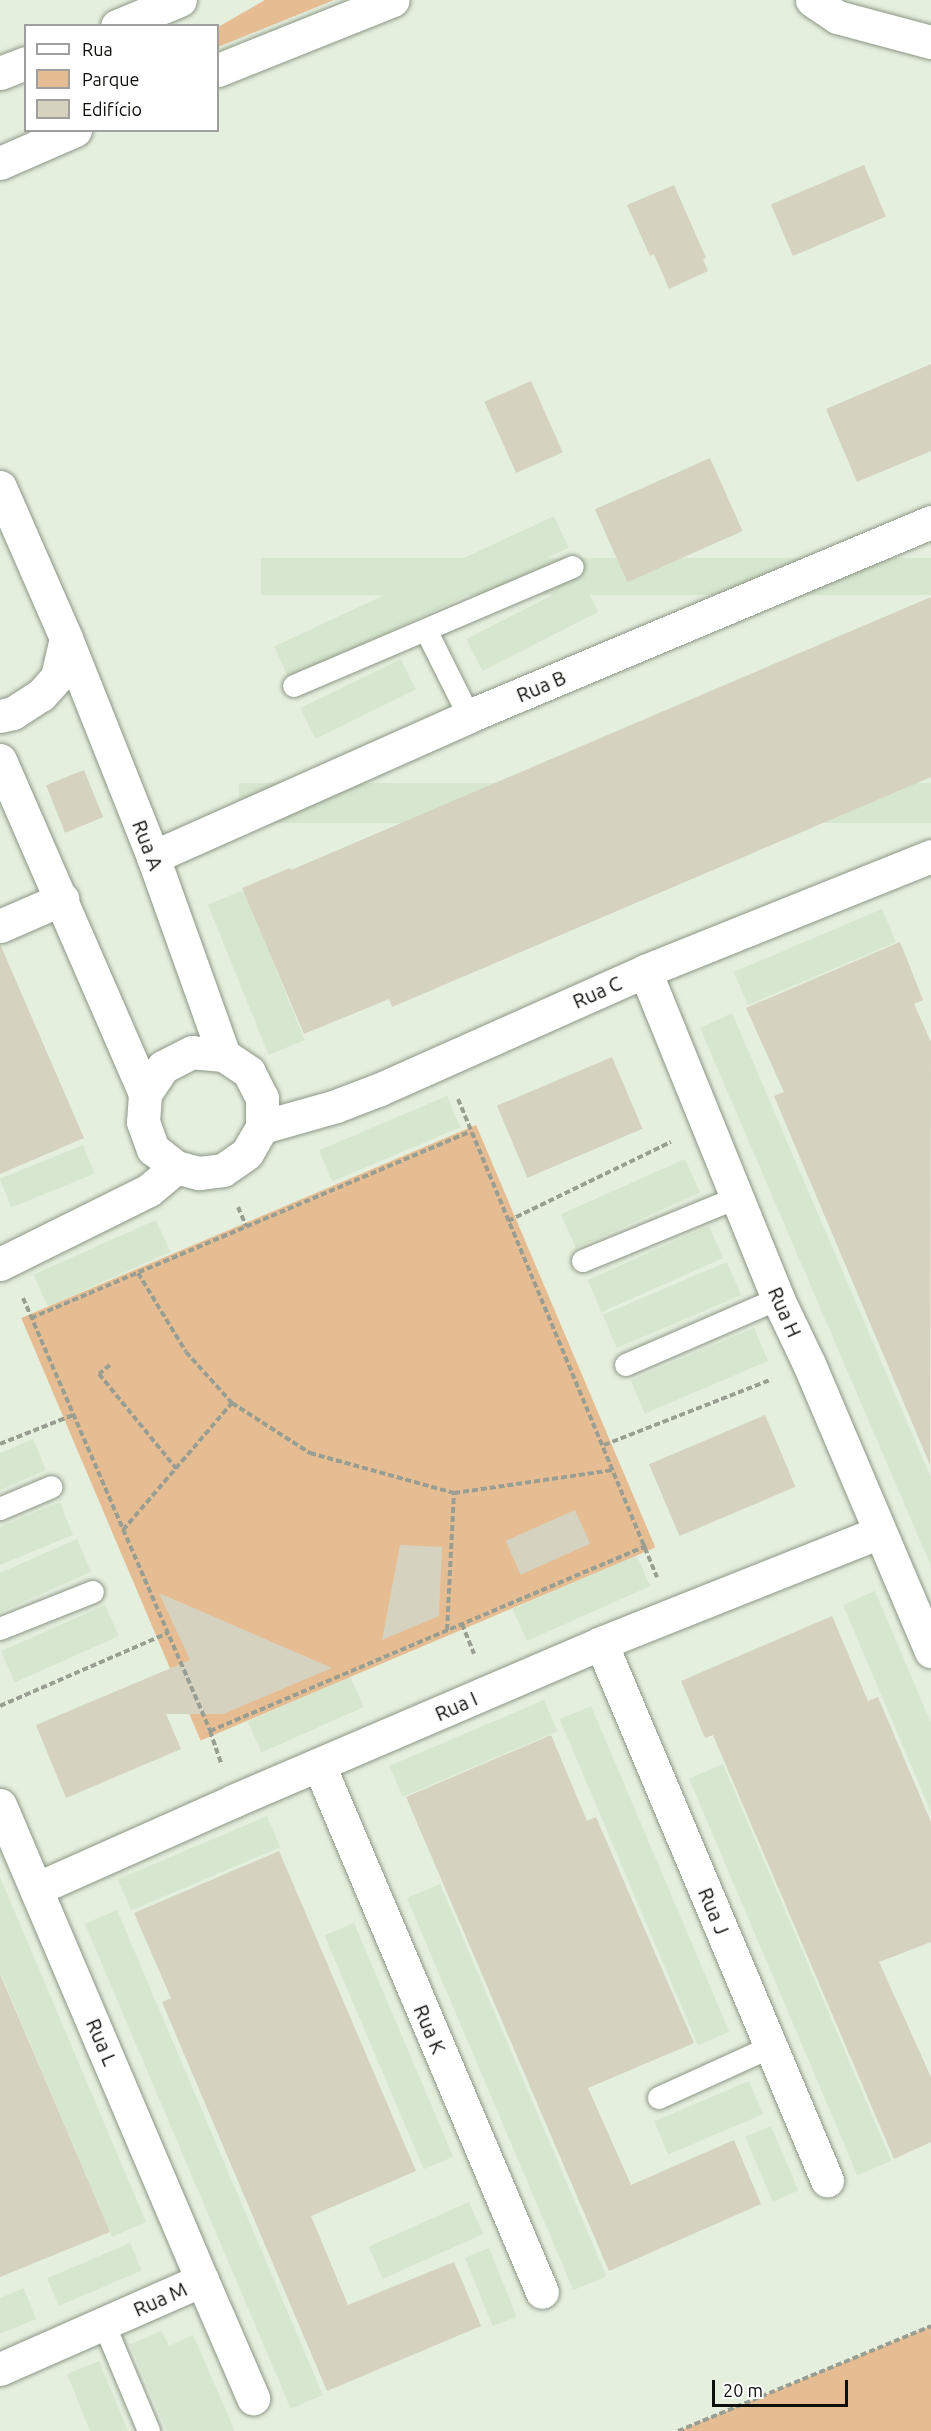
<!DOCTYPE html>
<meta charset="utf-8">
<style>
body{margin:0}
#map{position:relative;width:931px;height:2431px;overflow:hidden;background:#e5efde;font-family:Ubuntu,sans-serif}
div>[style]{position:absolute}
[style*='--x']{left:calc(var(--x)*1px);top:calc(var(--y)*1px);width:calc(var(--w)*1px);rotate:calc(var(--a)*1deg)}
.built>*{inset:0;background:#d7e6ce;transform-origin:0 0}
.green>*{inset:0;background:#e6bd92;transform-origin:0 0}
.building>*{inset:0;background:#d5d2bf;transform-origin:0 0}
.path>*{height:4px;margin-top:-2px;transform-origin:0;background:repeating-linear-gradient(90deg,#989f92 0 6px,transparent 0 9px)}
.roads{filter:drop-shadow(0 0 2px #8c9686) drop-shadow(0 0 2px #8c9686)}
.service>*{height:22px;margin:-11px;padding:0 11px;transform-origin:11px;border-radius:11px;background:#fff}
.minor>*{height:33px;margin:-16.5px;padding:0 16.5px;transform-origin:16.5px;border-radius:16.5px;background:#fff}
.tertiary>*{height:33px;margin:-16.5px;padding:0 16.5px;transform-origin:16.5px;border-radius:16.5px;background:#fff}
span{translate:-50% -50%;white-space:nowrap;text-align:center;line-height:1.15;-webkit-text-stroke:5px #fff;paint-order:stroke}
.street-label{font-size:20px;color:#0e110b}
.legend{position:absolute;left:24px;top:24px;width:195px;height:108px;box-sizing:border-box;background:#fff;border:2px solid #9fa09d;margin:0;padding:8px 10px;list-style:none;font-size:18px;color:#0e110b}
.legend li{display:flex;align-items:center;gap:12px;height:30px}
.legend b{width:30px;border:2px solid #9fa09d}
.scale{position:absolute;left:712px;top:2380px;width:136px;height:27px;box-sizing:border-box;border:3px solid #0e110b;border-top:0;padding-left:8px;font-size:18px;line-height:21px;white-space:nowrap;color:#0e110b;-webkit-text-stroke:4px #fff;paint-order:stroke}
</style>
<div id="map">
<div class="built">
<div style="left:554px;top:516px;width:35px;height:309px;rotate:65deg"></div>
<div style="left:931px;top:558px;width:37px;height:670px;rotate:90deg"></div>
<div style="left:582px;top:580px;width:36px;height:130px;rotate:63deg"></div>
<div style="left:401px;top:659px;width:34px;height:112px;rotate:64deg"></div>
<div style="left:931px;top:783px;width:40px;height:692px;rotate:90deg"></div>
<div style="left:244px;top:890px;width:162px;height:39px;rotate:68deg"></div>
<div style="left:882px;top:909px;width:36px;height:161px;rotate:67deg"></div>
<div style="clip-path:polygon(732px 1013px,931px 1478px,931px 1566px,700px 1028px)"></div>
<div style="left:447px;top:1096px;width:34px;height:139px;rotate:67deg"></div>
<div style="left:83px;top:1145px;width:31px;height:90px;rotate:68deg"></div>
<div style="left:685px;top:1159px;width:37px;height:136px;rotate:66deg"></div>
<div style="left:156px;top:1220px;width:35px;height:134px;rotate:66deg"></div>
<div style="left:709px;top:1226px;width:35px;height:133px;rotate:66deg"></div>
<div style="left:727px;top:1262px;width:36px;height:135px;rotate:67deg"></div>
<div style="left:754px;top:1328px;width:36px;height:134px;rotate:67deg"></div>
<div style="clip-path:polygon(33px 1439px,46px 1470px,0 1490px,0 1453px)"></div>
<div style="clip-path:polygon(60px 1502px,73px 1535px,0 1565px,0 1527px)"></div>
<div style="clip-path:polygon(77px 1539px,91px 1572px,0 1612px,0 1573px)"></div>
<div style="left:636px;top:1554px;width:35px;height:135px;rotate:66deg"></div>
<div style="clip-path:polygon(875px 1591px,931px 1723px,931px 1812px,843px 1605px)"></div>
<div style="left:105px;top:1605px;width:34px;height:114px;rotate:66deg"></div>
<div style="left:350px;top:1676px;width:34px;height:112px;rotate:66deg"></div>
<div style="left:544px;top:1700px;width:34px;height:168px;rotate:67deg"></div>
<div style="left:591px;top:1706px;width:354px;height:34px;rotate:67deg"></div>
<div style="left:723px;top:1764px;width:431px;height:37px;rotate:67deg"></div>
<div style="left:267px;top:1816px;width:34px;height:162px;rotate:67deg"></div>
<div style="clip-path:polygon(0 1877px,146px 2222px,112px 2237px,0 1972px)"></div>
<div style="left:440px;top:1884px;width:426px;height:36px;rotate:67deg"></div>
<div style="left:117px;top:1910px;width:527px;height:35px;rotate:67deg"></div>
<div style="left:354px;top:1923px;width:254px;height:32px;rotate:67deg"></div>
<div style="left:749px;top:2081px;width:36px;height:103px;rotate:67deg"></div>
<div style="left:771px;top:2126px;width:70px;height:28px;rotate:67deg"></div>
<div style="left:469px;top:2202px;width:35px;height:110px;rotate:66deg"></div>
<div style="left:130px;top:2243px;width:30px;height:90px;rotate:67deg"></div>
<div style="left:489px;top:2248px;width:74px;height:26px;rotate:68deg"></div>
<div style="clip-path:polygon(24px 2288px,36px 2319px,0 2334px,0 2298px)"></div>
<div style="clip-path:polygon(162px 2331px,169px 2346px,193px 2335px,235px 2431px,167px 2431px,130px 2344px)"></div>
<div style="clip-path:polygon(99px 2361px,128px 2431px,90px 2431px,67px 2374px)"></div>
</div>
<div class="green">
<div style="clip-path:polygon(265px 0,334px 0,218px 47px,218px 27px)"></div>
<div style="left:476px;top:1125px;width:459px;height:494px;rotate:67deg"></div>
<div style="clip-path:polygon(931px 2326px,931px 2431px,678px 2431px)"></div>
</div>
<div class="building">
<div style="left:864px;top:165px;width:56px;height:101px;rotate:67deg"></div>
<div style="clip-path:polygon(674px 185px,706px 258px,703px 259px,708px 271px,669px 289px,654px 254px,650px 256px,627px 205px)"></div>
<div style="clip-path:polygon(931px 364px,931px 451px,857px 482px,826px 409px)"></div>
<div style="left:531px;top:381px;width:78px;height:51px;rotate:66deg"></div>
<div style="left:710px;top:458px;width:80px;height:126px;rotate:66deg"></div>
<div style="clip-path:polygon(931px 597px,931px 777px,392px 1007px,389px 999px,304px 1034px,242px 888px,290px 868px,291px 870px)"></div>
<div style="left:84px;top:770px;width:51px;height:41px;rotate:68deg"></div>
<div style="clip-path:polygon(900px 942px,923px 1000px,914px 1004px,931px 1042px,930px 1465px,774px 1096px,784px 1092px,746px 1008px)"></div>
<div style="clip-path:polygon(0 944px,84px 1138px,0 1174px)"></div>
<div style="left:612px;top:1057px;width:78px;height:125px;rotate:67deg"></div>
<div style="left:765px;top:1415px;width:78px;height:126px;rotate:67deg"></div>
<div style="left:575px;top:1510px;width:37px;height:76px;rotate:66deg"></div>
<div style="clip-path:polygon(400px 1545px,442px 1547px,439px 1616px,382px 1640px)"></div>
<div style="clip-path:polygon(159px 1593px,332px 1668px,223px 1714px,166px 1714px,181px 1749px,66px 1798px,36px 1725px,190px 1660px)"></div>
<div style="clip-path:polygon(832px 1616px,868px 1701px,878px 1697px,931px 1822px,931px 1942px,879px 1962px,931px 2077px,931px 2142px,894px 2159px,713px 1735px,705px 1738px,681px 1681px)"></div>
<div style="clip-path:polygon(551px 1735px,587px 1821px,596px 1817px,694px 2043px,588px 2088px,631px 2185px,734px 2140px,761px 2204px,609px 2271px,406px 1797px)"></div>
<div style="clip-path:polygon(279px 1851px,416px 2171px,311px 2216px,348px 2305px,454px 2262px,481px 2326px,327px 2391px,162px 2002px,171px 1998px,134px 1913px)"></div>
<div style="clip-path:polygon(0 1974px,110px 2232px,0 2277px)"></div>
</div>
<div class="path">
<div style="--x:458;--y:1099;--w:518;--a:67.4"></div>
<div style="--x:238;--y:1207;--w:21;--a:67"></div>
<div style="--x:508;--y:1221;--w:181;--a:-25.9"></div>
<div style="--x:138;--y:1273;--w:92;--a:58.7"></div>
<div style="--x:186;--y:1352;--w:69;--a:48"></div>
<div style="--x:232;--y:1403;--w:93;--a:32.7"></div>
<div style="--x:310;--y:1453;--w:149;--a:15.5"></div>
<div style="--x:454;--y:1493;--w:162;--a:-8.2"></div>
<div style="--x:23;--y:1298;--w:472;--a:66.6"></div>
<div style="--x:210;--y:1731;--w:34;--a:71"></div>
<div style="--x:31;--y:1318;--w:477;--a:-23"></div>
<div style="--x:110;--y:1365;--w:14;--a:141"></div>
<div style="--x:99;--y:1374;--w:122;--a:50.7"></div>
<div style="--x:0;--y:1444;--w:79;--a:-21.7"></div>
<div style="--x:604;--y:1445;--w:180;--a:-21.4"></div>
<div style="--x:123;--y:1530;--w:167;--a:-49.4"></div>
<div style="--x:462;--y:1624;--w:32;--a:68"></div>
<div style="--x:447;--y:1630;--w:137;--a:-87.1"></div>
<div style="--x:0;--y:1706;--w:183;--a:-23.5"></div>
<div style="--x:210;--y:1731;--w:474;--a:-23"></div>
<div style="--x:678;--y:2431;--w:274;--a:-22.5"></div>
</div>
<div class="roads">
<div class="service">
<div style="--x:426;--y:630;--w:96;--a:63.4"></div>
<div style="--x:294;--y:686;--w:303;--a:-23.1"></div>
<div style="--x:583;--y:1261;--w:169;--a:-22.3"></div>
<div style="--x:626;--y:1365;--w:166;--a:-23.5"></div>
<div style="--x:0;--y:1509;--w:56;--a:-22.9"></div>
<div style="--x:0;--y:1629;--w:100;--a:-21.7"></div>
<div style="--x:659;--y:2098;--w:123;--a:-24.5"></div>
<div style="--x:104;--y:2324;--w:116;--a:67.2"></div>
</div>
<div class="minor">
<div style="--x:0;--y:487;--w:165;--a:66.4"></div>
<div style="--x:66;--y:638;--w:236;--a:68.3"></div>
<div style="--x:153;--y:857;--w:210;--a:70.3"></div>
<div style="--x:0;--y:716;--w:13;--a:-13"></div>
<div style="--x:13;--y:713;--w:33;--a:-33"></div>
<div style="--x:41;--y:695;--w:24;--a:-48"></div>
<div style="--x:57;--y:677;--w:40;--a:-77"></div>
<div style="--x:0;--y:760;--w:364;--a:66.5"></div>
<div style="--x:145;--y:1094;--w:28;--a:94"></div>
<div style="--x:143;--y:1122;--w:29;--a:70"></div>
<div style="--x:153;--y:1149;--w:29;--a:38"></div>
<div style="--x:176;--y:1167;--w:24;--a:15"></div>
<div style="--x:199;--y:1173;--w:24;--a:-7"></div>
<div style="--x:223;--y:1170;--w:29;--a:-35"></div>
<div style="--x:247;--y:1153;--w:30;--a:-60"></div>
<div style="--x:262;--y:1127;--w:29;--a:-90"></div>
<div style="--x:262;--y:1098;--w:29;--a:-117"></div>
<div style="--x:249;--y:1072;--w:30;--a:-146"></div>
<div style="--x:224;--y:1055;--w:32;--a:-175"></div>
<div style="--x:192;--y:1052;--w:33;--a:153"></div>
<div style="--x:163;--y:1067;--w:32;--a:124"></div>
<div style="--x:153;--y:857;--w:346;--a:-24"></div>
<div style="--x:469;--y:716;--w:501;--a:-22.78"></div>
<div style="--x:0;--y:926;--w:68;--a:-23.5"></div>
<div style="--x:645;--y:971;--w:354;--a:67.9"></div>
<div style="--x:778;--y:1299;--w:72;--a:64.5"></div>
<div style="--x:809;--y:1364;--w:312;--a:67"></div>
<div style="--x:262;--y:1127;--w:77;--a:-15.8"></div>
<div style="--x:336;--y:1106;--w:45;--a:-20.9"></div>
<div style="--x:378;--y:1090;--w:292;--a:-24"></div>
<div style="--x:645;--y:971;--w:308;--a:-21.9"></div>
<div style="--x:0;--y:1264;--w:166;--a:-26.4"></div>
<div style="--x:149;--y:1190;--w:35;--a:-40"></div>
<div style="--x:601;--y:1643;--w:583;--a:67.18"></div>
<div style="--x:319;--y:1765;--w:572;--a:67.06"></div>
<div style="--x:0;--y:1805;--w:516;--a:66.96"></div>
<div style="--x:38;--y:1888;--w:214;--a:-24"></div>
<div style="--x:233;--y:1801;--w:400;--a:-23.2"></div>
<div style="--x:601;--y:1643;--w:298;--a:-21.7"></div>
<div style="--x:0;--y:2369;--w:221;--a:-23.8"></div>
<div style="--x:202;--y:2280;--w:129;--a:66.6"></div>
</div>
<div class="tertiary">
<div style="--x:812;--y:0;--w:30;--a:34"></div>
<div style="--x:837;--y:17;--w:97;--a:14.9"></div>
<div style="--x:117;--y:26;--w:68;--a:-22.4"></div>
<div style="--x:218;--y:70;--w:188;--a:-21.8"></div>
<div style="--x:0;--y:73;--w:28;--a:-21"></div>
<div style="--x:0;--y:163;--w:82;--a:-23.7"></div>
</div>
</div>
<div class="street-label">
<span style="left:541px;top:686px;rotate:-23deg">Rua B</span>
<span style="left:148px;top:845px;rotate:69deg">Rua A</span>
<span style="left:597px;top:992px;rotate:-24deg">Rua C</span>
<span style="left:785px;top:1312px;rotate:66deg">Rua H</span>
<span style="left:456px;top:1706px;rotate:-24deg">Rua I</span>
<span style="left:714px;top:1911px;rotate:67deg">Rua J</span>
<span style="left:430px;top:2029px;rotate:67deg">Rua K</span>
<span style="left:102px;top:2042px;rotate:67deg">Rua L</span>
<span style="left:160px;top:2299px;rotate:-24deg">Rua M</span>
</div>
<ul class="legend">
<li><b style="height:8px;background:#fff"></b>Rua</li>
<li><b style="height:16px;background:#e6bd92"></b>Parque</li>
<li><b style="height:16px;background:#d5d2bf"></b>Edifício</li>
</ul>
<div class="scale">20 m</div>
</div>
